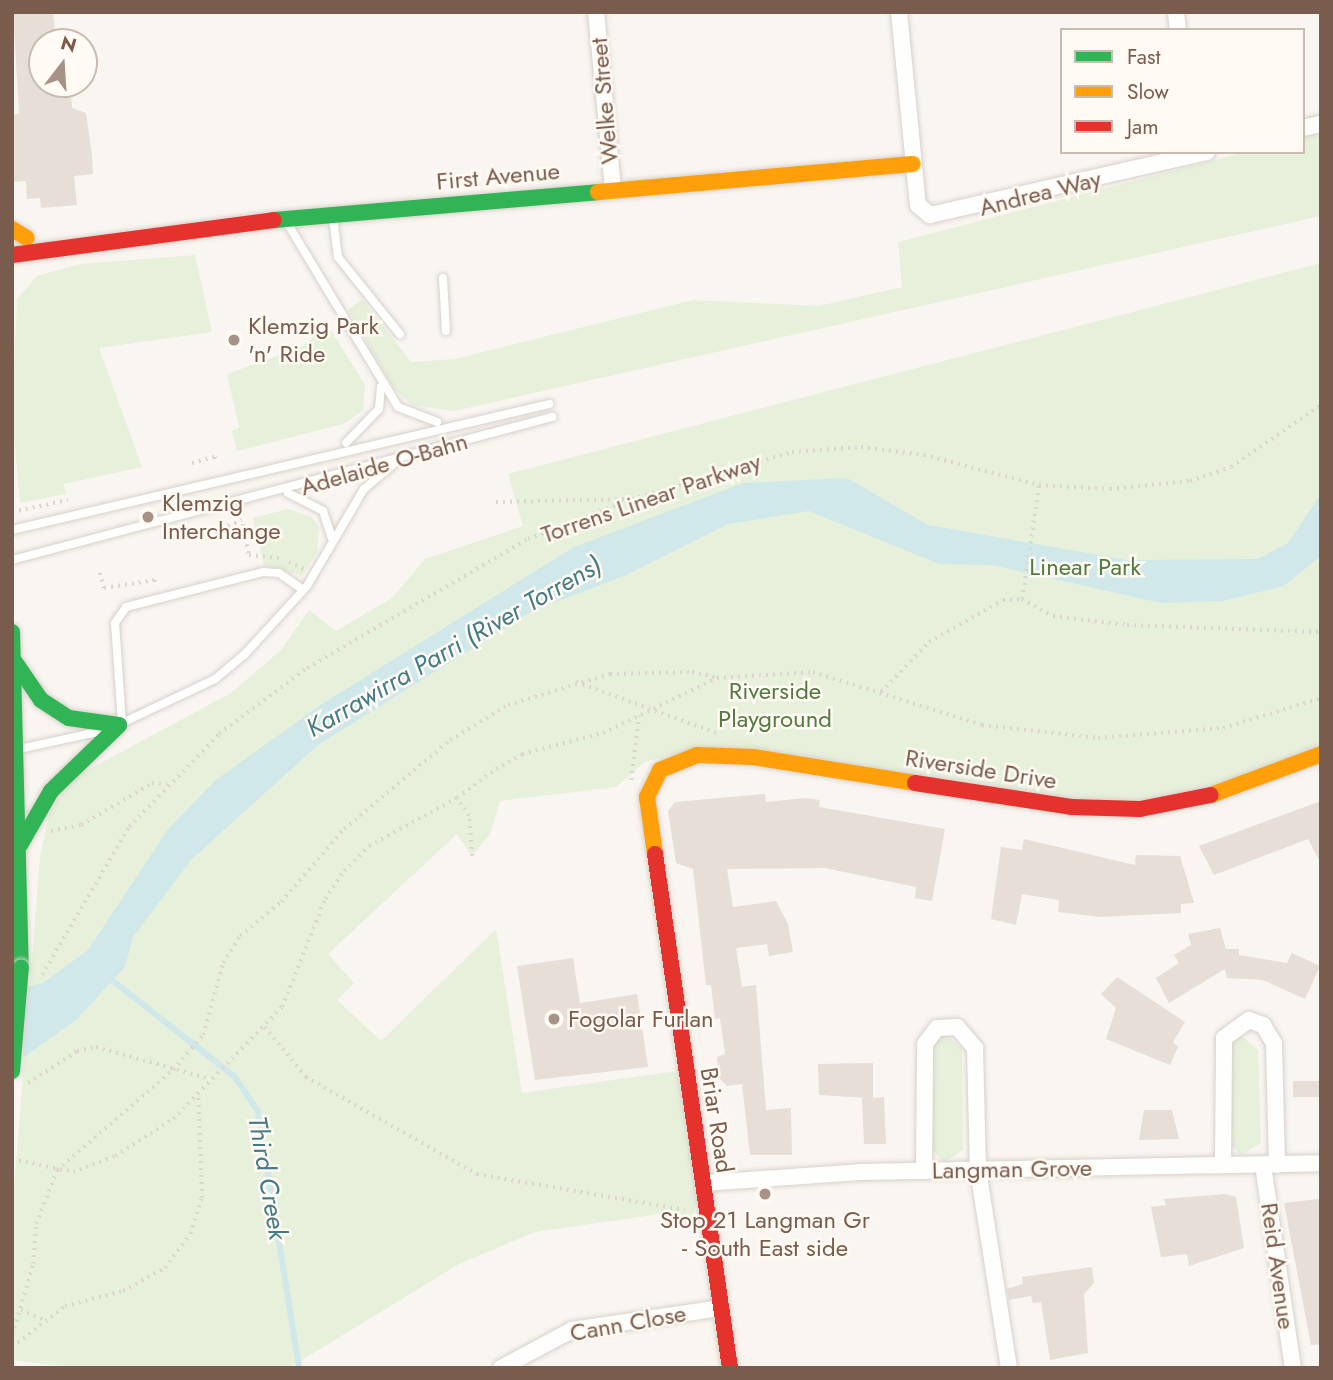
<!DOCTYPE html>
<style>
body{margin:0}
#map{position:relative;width:1333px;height:1380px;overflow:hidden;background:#f9f5f0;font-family:Jost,sans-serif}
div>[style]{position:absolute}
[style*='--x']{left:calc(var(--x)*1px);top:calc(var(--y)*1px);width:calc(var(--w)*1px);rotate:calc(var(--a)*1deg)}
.green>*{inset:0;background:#e7f0db}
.water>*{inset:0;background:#d0e8ea}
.stream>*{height:6px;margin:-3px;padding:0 3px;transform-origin:3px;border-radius:3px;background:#d0e8ea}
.building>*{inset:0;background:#e6ded7;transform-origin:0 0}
.path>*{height:3.5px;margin-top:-1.75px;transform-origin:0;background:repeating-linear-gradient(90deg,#dcd5d0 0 2px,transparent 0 7px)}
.roads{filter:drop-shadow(0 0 2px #d7d1cb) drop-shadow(0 0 2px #d7d1cb)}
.lane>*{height:8px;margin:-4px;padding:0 4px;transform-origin:4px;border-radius:4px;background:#fefefd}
.street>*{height:16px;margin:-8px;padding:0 8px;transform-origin:8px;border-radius:8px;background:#fefefd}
.fast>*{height:16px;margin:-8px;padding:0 8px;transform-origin:8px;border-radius:8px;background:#30b455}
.slow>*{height:16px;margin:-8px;padding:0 8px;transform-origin:8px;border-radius:8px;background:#ff9f0a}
.jam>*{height:16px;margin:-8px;padding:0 8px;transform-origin:8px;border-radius:8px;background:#e5322d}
.bridges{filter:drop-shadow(0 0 2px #d9d2cb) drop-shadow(0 0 2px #d9d2cb)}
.fast-bridge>*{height:16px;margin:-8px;padding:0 8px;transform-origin:8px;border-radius:8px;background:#30b455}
.dots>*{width:19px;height:19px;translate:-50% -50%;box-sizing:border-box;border:4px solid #fffaf3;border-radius:50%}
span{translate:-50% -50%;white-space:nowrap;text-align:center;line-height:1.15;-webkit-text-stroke:5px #fffaf3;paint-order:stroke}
.street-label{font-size:24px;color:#7a5c4d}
.poi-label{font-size:24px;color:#7a5c4d}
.left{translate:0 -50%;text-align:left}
.park-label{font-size:24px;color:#537a41}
.water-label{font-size:26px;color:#437c86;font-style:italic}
.frame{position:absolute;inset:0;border:14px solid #7a5c4d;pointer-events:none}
.legend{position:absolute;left:1060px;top:28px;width:245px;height:126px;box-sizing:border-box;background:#fffaf3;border:2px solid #cabbb1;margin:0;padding:9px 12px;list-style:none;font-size:21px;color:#7a5c4d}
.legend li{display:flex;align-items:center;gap:14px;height:35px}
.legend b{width:35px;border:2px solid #cabbb1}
.north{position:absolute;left:28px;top:28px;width:70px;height:70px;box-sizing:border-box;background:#fffaf3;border:2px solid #cabbb1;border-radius:50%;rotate:17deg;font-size:19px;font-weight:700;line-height:28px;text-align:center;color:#7a5c4d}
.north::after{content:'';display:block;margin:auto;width:24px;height:32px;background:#a69286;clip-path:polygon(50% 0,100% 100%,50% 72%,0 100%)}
</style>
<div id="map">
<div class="green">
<div style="clip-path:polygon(1321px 133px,1321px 216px,454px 411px,412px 405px,394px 389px,348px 310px,362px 299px,411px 362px,455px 359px,693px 300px,819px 306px,902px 287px,898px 242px,1246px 152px,1303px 152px,1303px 137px)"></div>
<div style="clip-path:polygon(195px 255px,212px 332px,99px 348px,142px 467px,64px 484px,66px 494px,20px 503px,12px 413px,17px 299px,37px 276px,80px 264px)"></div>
<div style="clip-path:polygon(1321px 263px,1321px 745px,1217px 792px,1131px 805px,686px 751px,645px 762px,616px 787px,500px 801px,490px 834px,472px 856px,457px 834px,328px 954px,354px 983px,337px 1000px,381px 1041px,496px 929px,522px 1093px,677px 1071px,698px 1197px,689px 1230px,660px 1214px,535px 1232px,459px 1264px,289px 1368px,79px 1368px,12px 1360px,12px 1215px,40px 857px,49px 814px,71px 779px,231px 693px,281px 650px,309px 610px,336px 631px,392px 598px,425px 559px,523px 526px,508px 474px)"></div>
<div style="clip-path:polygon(328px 326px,365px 385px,363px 411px,343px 424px,237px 451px,232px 431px,239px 427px,227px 374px,301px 347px)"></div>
<div style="clip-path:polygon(288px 509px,312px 517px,319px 527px,317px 552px,302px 576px,264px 565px,253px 518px)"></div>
<div style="clip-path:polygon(945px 1034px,962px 1048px,963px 1150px,944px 1162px,932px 1149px,930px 1045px)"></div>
<div style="clip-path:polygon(1242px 1036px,1258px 1050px,1261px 1143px,1241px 1155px,1229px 1143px,1227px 1047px)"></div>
</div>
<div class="water">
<div style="clip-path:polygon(847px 478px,928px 525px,1127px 560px,1258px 559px,1288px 543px,1321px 494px,1321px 556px,1284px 586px,1222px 601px,1161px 603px,992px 565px,939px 564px,809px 511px,728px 524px,624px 576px,532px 611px,318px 745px,192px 859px,133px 937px,125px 967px,76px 1020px,24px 1057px,12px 990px,43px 983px,88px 950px,168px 829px,216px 780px,322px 704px,574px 547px,743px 483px)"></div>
</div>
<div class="stream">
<div style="--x:108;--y:977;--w:160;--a:38.2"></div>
<div style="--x:234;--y:1076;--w:42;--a:55.6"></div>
<div style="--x:258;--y:1111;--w:260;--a:80.9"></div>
</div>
<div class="building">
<div style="clip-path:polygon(13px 12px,53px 12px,56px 42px,42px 42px,42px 84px,70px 84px,72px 108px,86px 113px,92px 155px,93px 174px,74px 176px,77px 205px,41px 208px,40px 198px,27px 199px,26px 181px,12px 182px,12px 115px,19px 114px)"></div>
<div style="clip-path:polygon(765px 794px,766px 802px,805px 798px,820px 800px,819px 807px,945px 829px,932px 901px,915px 898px,916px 887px,825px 868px,727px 869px,733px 907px,776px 901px,788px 924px,793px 952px,769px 956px,767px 944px,736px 948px,742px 987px,756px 985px,766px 1110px,791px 1108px,792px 1155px,750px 1155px,742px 1084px,727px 1086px,719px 1078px,717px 1057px,725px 1054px,720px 1018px,715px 1019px,711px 985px,706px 985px,693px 869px,676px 863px,668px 811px,675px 802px)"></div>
<div style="clip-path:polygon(1321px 801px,1321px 864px,1308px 839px,1214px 875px,1199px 846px)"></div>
<div style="clip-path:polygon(1024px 839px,1135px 865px,1136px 855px,1180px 856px,1194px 903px,1181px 904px,1181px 913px,1100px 917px,1058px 912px,1059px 900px,1022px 894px,1016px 925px,991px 919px,1001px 847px,1022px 850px)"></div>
<div style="clip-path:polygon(1220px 928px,1226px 949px,1239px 949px,1239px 955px,1287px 963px,1292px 953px,1320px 966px,1305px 999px,1263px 980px,1227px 978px,1225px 969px,1169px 1003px,1156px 978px,1179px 963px,1174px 955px,1191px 945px,1188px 934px)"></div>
<div style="clip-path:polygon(573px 958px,580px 1003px,637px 994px,648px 1067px,535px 1080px,517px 966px)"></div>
<div style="clip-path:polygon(1117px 977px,1185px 1022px,1173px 1042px,1178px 1047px,1170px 1065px,1106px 1039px,1116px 1008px,1101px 994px)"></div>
<div style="clip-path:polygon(873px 1063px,873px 1098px,884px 1097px,886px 1144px,864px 1144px,862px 1098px,869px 1098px,819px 1095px,818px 1064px)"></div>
<div style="left:1321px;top:1081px;width:16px;height:28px;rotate:90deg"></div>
<div style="clip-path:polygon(1144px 1110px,1172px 1110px,1179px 1139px,1139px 1140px)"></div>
<div style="clip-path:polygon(1225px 1194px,1236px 1197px,1244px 1248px,1189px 1266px,1187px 1254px,1161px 1257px,1151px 1207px,1166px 1205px,1164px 1199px)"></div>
<div style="clip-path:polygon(1319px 1199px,1321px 1344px,1311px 1345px,1284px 1203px)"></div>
<div style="clip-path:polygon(1092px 1267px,1094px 1283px,1084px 1294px,1088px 1353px,1050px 1360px,1041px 1302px,1033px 1303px,1031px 1296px,1009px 1300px,1007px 1289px,1023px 1284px,1022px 1277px)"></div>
</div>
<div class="path">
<div style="--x:192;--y:463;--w:24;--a:-15"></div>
<div style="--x:215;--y:457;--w:6;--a:72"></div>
<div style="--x:496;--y:502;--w:131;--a:-1.3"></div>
<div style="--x:12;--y:512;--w:57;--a:-12.1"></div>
<div style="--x:243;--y:524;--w:32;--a:79"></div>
<div style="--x:249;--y:555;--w:30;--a:6"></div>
<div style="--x:202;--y:537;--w:43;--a:-23"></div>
<div style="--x:289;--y:562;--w:17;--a:25"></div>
<div style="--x:100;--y:573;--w:16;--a:75"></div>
<div style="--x:104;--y:588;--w:52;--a:-8.9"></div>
<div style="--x:155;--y:580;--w:7;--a:74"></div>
<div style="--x:1022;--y:599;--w:115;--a:-81.5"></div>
<div style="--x:576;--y:682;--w:153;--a:19.9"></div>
<div style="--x:881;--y:692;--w:69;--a:-46.2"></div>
<div style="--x:929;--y:642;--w:85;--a:-29.6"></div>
<div style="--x:1003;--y:600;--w:19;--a:-3"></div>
<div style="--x:1022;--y:599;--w:35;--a:29"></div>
<div style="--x:1053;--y:616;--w:75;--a:6.9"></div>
<div style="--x:1127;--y:625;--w:194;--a:2.1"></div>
<div style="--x:631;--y:780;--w:64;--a:-82.9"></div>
<div style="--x:51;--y:831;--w:31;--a:-11"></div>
<div style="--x:81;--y:825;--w:82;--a:-30.6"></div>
<div style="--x:152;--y:783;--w:15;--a:4"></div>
<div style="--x:472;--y:856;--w:40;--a:-94.3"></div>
<div style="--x:469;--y:816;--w:22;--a:-124"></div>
<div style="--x:457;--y:798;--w:49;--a:-36.6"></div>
<div style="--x:496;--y:769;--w:30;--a:-30"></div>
<div style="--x:522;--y:754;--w:84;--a:-14.5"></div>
<div style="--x:603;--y:733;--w:127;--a:-25.8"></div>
<div style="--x:717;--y:678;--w:96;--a:-3.6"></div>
<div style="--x:813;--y:672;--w:177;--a:17.4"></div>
<div style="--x:982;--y:725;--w:117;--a:6.4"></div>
<div style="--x:1098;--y:738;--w:125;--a:-4.6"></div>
<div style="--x:1223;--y:728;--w:102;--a:-17"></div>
<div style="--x:42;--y:975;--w:172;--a:-59.6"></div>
<div style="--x:129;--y:827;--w:129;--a:-45.9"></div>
<div style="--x:219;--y:734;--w:110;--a:-36.9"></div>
<div style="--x:307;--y:668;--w:256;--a:-30.3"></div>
<div style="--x:528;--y:539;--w:111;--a:-21"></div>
<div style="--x:632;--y:499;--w:167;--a:-16.4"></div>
<div style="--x:792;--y:452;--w:69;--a:-4.1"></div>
<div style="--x:861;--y:447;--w:64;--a:7.2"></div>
<div style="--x:924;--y:455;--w:119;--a:14.6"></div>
<div style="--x:1039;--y:485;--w:71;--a:3.2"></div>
<div style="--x:1110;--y:489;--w:80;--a:-5.7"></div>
<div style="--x:1190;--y:481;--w:43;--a:-18.9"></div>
<div style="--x:1231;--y:467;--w:109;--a:-34.6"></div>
<div style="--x:265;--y:1027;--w:65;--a:50.6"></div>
<div style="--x:306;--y:1077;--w:197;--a:29.6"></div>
<div style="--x:477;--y:1174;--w:211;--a:9.8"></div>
<div style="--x:28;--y:1083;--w:59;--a:-33.1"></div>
<div style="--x:77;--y:1051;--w:19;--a:-12"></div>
<div style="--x:96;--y:1047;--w:115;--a:15.6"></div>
<div style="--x:12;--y:1159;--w:62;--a:12"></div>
<div style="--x:73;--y:1172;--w:45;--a:-20.9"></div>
<div style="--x:115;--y:1156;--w:69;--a:-32.5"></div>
<div style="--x:173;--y:1119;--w:156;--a:-45.8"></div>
<div style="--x:282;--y:1007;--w:116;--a:-68.3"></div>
<div style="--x:325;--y:899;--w:34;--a:-56"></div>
<div style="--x:344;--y:871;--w:35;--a:-45"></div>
<div style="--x:369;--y:846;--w:100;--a:-28.6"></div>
<div style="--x:21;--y:1310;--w:26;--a:23"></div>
<div style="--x:12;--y:1335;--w:74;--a:-73.5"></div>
<div style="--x:33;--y:1264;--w:40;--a:-85.7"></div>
<div style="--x:36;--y:1224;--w:58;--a:-68.7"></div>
<div style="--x:57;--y:1170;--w:153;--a:-40.8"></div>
<div style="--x:173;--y:1070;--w:46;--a:-49.4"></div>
<div style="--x:203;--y:1035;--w:75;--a:-74.5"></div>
<div style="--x:223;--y:963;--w:32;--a:-58"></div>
<div style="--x:240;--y:936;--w:53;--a:-39.7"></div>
<div style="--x:281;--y:902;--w:96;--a:-49.2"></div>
<div style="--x:344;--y:829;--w:138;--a:-40"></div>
<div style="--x:450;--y:740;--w:68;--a:-31.1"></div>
<div style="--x:508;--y:705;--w:107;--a:-16.9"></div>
<div style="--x:610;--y:674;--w:82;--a:-1.4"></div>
<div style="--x:692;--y:672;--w:26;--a:13"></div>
<div style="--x:12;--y:1347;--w:67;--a:-37.7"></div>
<div style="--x:65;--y:1306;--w:60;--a:-14.5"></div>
<div style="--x:123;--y:1291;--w:48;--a:-28.7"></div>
<div style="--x:165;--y:1268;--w:42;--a:-53.7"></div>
<div style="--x:190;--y:1234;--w:38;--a:-72"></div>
<div style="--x:202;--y:1198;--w:104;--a:-92.2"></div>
</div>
<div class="roads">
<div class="lane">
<div style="--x:333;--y:217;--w:40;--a:82.9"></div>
<div style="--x:338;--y:257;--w:99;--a:51.2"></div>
<div style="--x:286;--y:221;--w:217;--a:58.9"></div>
<div style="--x:398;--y:407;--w:42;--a:21"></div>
<div style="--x:443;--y:278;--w:53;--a:86.8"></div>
<div style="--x:346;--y:443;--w:47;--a:-45.9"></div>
<div style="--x:379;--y:409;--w:22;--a:-85"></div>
<div style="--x:288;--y:493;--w:39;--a:27"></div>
<div style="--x:323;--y:511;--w:29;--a:72"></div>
<div style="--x:12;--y:530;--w:552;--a:-13.2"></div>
<div style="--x:12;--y:560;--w:559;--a:-14.83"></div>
<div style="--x:122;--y:723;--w:100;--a:-94"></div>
<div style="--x:115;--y:623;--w:19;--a:-55"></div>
<div style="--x:126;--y:607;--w:141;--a:-14.3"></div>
<div style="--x:263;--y:572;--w:16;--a:4"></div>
<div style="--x:279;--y:573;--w:29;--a:35"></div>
<div style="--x:120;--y:724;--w:105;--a:-25.3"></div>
<div style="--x:215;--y:679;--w:38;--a:-40"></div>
<div style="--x:244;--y:655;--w:93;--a:-47.6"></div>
<div style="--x:307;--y:586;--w:113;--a:-59.6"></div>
<div style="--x:364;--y:489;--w:40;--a:-40"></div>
<div style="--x:19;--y:749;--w:85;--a:-12.2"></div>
</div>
<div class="street">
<div style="--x:596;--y:12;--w:178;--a:84.5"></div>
<div style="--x:899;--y:12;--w:194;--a:84.4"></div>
<div style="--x:918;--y:205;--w:16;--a:40"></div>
<div style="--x:930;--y:215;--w:284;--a:-12.8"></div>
<div style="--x:1176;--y:12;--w:18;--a:84"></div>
<div style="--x:1303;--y:128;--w:18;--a:-13"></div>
<div style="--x:1223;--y:1165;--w:127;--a:-89.5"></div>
<div style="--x:1224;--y:1038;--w:31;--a:-36"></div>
<div style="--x:1249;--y:1020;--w:15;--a:20"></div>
<div style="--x:1263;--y:1025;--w:21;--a:59"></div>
<div style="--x:1274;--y:1043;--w:122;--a:88.6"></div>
<div style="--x:1263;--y:1165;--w:205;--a:81.6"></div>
<div style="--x:924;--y:1171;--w:127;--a:-89.5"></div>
<div style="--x:925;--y:1044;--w:20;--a:-53"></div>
<div style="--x:937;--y:1028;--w:20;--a:-3"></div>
<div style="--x:957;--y:1027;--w:28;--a:49"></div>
<div style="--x:975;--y:1048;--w:122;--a:88.6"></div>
<div style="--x:978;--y:1170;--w:200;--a:81.1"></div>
<div style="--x:704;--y:1183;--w:156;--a:-4"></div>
<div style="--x:860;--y:1172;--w:461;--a:-1.1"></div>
<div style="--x:501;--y:1368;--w:81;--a:-28.2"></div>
<div style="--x:572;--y:1330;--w:151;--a:-8.4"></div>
</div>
<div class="fast">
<div style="--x:274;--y:220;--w:325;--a:-4.9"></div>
<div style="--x:12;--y:632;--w:335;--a:88.5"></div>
<div style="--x:15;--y:662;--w:46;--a:55.6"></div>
<div style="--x:41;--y:700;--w:33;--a:33"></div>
<div style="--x:69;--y:718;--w:50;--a:8"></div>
<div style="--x:20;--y:845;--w:62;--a:-60.1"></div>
<div style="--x:51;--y:791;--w:95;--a:-44.1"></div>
</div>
<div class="slow">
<div style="--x:598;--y:192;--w:316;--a:-5.1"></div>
<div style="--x:12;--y:229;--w:17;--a:31"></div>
<div style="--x:1211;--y:795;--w:117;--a:-20.4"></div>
<div style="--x:655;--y:854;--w:58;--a:-98"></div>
<div style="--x:647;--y:797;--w:30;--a:-64"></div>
<div style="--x:660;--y:770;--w:40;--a:-22"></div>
<div style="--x:697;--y:755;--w:56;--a:2"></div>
<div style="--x:753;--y:757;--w:164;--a:9.1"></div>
</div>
<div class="jam">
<div style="--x:12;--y:255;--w:264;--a:-7.6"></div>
<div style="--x:915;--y:783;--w:158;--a:8.7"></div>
<div style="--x:1071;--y:807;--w:69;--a:1.7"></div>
<div style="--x:1140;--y:809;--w:72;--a:-11.2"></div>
<div style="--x:655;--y:854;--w:519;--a:81.7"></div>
</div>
</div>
<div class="bridges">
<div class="fast-bridge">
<div style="--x:12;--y:1071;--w:104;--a:-85.1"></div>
</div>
</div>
<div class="dots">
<div style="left:234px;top:340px;background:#a69286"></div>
<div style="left:148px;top:517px;background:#a69286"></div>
<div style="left:554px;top:1019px;background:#a69286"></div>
<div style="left:765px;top:1194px;background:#a69286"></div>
</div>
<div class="street-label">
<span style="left:604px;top:101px;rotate:-95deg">Welke Street</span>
<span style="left:498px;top:176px;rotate:-5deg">First Avenue</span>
<span style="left:1040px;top:193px;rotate:-14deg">Andrea Way</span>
<span style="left:384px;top:464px;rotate:-16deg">Adelaide O-Bahn</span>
<span style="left:651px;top:498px;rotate:-19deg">Torrens Linear Parkway</span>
<span style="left:981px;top:769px;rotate:9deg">Riverside Drive</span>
<span style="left:717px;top:1120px;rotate:81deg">Briar Road</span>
<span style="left:1012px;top:1169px;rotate:-1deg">Langman Grove</span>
<span style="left:1278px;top:1266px;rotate:82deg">Reid Avenue</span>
<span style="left:628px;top:1323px;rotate:-10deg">Cann Close</span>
</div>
<div class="poi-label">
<span class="left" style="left:248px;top:340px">Klemzig Park<br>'n' Ride</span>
<span class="left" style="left:162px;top:517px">Klemzig<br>Interchange</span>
<span class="left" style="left:568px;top:1019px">Fogolar Furlan</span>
<span style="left:765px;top:1234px">Stop 21 Langman Gr<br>- South East side</span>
</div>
<div class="park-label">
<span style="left:1085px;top:567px">Linear Park</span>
<span style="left:775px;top:705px">Riverside<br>Playground</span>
</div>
<div class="water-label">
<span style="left:454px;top:647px;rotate:-30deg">Karrawirra Parri (River Torrens)</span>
<span style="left:267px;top:1178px;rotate:80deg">Third Creek</span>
</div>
<div class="frame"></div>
<ul class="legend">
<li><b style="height:9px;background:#30b455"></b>Fast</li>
<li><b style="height:9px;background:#ff9f0a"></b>Slow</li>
<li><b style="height:9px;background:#e5322d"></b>Jam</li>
</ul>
<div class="north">N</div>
</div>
